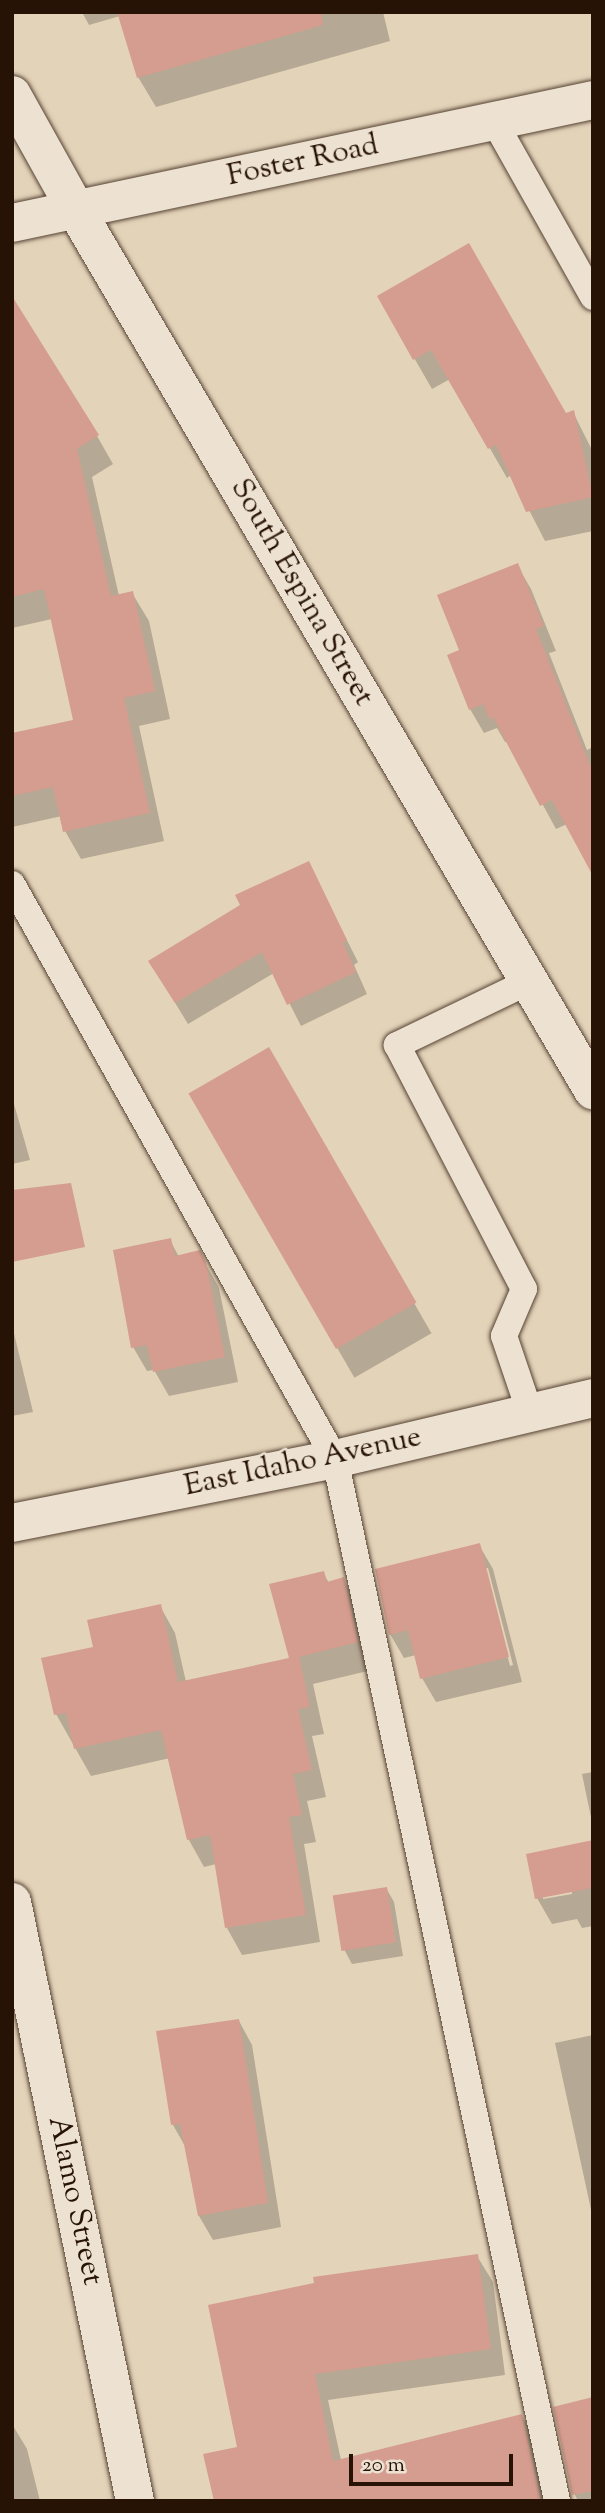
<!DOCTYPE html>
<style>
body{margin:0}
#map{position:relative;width:605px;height:2513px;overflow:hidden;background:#e3d3b9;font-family:"Sorts Mill Goudy",serif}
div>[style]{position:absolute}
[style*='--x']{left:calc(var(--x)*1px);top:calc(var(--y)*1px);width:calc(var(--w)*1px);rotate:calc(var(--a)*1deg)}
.shadow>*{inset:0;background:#0003;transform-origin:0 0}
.building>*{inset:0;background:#d59d8f;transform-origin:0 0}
.roads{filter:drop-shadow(0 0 2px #564333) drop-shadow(0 0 2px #564333)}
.service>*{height:26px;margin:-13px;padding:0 13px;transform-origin:13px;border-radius:13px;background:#ede2d2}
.minor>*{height:38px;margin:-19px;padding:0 19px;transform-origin:19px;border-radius:19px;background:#ede2d2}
.tertiary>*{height:38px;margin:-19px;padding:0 19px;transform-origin:19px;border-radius:19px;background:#ede2d2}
span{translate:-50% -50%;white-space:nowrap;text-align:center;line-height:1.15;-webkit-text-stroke:5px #ede2d2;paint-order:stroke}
.street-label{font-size:30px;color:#271306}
.frame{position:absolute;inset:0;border:14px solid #271306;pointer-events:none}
.scale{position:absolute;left:349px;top:2454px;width:164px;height:32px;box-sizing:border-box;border:4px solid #271306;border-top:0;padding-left:9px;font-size:21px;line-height:24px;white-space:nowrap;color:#271306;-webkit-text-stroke:5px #ede2d2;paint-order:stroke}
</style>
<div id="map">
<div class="shadow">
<div style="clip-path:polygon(82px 12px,383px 12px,390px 41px,156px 107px,138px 77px,120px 16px,89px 25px)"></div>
<div style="clip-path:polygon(379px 297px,566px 415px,573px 412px,593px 452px,593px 531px,545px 541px,511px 475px,507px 478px,450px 379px,432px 389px)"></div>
<div style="clip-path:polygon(12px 338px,97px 436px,113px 464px,92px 477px,119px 596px,132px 593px,149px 621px,170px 719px,139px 726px,164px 841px,81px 859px,65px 831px,62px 816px,12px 827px,12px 735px,75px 721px,52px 619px,12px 628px)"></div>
<div style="clip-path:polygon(517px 565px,531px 589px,556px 651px,549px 653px,587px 750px,593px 747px,593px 848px,567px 824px,556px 829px,508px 741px,505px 742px,497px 728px,484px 733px,470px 709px,462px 650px)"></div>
<div style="clip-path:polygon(308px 863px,358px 962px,354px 965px,367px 994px,301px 1026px,274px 973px,188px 1024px,163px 983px)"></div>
<div style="left:268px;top:1050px;width:327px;height:89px;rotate:60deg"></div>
<div style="clip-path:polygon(12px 1097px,30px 1160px,12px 1164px)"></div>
<div style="clip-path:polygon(170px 1240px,179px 1257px,199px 1252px,219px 1288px,238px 1382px,169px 1396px,154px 1370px,147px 1371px,133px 1347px)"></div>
<div style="clip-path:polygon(12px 1325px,33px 1412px,12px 1416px)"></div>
<div style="clip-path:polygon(evenodd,479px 1545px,493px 1569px,522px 1682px,436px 1702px,422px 1678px,416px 1655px,404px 1658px,390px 1634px,479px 1545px,485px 1568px,488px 1568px,513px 1665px,510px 1666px,485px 1568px)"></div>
<div style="clip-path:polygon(323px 1573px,329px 1583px,343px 1579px,359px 1606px,372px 1670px,313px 1684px,324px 1734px,312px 1736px,326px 1797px,307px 1801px,316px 1842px,304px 1844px,320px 1942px,242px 1955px,227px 1928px,216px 1864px,204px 1867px,189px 1840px,170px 1758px,91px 1776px,56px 1714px,95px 1649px,160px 1606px,175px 1633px,186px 1682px,291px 1659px)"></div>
<div style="clip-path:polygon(593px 1772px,593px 1827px,582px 1774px)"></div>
<div style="clip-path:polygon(evenodd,593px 1842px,593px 1926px,582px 1928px,577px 1919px,552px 1924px,537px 1898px,593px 1842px,572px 1890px,572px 1894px,543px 1899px,543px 1896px,572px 1890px)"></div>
<div style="clip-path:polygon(386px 1888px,394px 1902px,403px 1956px,352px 1964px,345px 1951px,335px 1897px)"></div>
<div style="clip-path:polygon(239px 2021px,252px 2045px,281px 2227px,213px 2240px,199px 2216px,186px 2148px,173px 2125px)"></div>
<div style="clip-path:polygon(593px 2035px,593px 2219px,555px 2043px)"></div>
<div style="clip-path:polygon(477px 2256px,493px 2282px,505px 2375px,328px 2400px,341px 2460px,522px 2416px,537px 2442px,549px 2501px,216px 2501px,239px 2448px,210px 2306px)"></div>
<div style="clip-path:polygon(593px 2399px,593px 2501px,578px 2501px,573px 2491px)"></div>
<div style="clip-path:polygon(12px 2424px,27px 2449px,40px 2501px,12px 2501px)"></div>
</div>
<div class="building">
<div style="clip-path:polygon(117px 12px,321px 12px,323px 25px,137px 78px)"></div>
<div style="clip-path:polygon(469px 243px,566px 413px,574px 410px,593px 497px,526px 512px,496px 445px,488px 449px,431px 350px,413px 360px,377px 296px)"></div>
<div style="clip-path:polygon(12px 296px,99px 435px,77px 449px,111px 596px,133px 591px,155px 691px,124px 698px,150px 813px,63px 832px,53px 787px,12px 796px,12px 733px,73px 720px,44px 589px,12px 597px)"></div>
<div style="clip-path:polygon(518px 563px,544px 626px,536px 629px,593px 773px,593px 876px,552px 800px,540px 806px,493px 717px,489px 719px,483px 704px,469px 710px,447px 655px,459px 650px,437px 595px)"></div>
<div style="clip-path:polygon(309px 861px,347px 940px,343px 943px,356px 972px,287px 1005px,262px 952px,175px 1003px,148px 961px,240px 905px,235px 895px)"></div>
<div style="left:269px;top:1047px;width:295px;height:93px;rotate:60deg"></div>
<div style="clip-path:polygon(71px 1183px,85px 1247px,12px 1262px,12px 1190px)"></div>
<div style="clip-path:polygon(171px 1238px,175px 1256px,200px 1250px,206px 1262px,225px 1357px,153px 1372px,147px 1345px,131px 1348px,113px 1250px)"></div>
<div style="clip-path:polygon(480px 1543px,509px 1657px,420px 1679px,408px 1630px,389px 1635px,375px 1569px)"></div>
<div style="clip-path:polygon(324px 1571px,327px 1582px,344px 1577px,358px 1642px,299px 1657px,310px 1707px,298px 1709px,312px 1770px,293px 1774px,302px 1815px,289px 1817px,306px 1915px,225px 1928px,210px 1835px,187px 1840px,161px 1730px,74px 1749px,66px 1713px,54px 1715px,41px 1658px,93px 1647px,87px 1620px,161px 1604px,178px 1682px,289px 1658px,269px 1584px)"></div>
<div style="clip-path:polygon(593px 1840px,593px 1888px,535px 1899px,526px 1854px)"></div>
<div style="left:387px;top:1887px;width:56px;height:55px;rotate:81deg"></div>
<div style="clip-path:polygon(239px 2019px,268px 2203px,198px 2216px,180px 2124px,171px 2125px,156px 2031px)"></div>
<div style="clip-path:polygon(478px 2254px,491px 2349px,315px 2374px,333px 2461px,522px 2414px,541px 2501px,214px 2501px,203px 2454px,237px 2447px,208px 2305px,314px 2283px,313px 2277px)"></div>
<div style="clip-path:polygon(593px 2397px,593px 2491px,572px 2495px,553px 2407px)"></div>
</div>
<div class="roads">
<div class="service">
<div style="--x:494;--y:121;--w:202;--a:60.6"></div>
<div style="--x:12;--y:884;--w:660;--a:60.68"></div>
<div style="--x:335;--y:1459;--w:1065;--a:77.97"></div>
<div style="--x:530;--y:981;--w:148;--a:154.3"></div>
<div style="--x:397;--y:1045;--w:275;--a:62.5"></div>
<div style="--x:524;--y:1289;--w:51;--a:113.1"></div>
<div style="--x:504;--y:1336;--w:81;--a:71.3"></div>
</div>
<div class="minor">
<div style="--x:12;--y:223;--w:594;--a:-11.95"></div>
<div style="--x:12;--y:1902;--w:611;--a:78.4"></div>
</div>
<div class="tertiary">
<div style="--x:12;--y:95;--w:132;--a:60.9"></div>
<div style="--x:76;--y:210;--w:1021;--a:59.57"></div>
<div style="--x:12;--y:1523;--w:329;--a:-11.2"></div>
<div style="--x:335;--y:1459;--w:265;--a:-13.3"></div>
</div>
</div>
<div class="street-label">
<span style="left:303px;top:162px;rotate:-12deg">Foster Road</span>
<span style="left:301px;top:593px;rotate:60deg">South Espina Street</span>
<span style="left:303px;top:1463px;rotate:-12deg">East Idaho Avenue</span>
<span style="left:74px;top:2201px;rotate:78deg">Alamo Street</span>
</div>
<div class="frame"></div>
<div class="scale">20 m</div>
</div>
